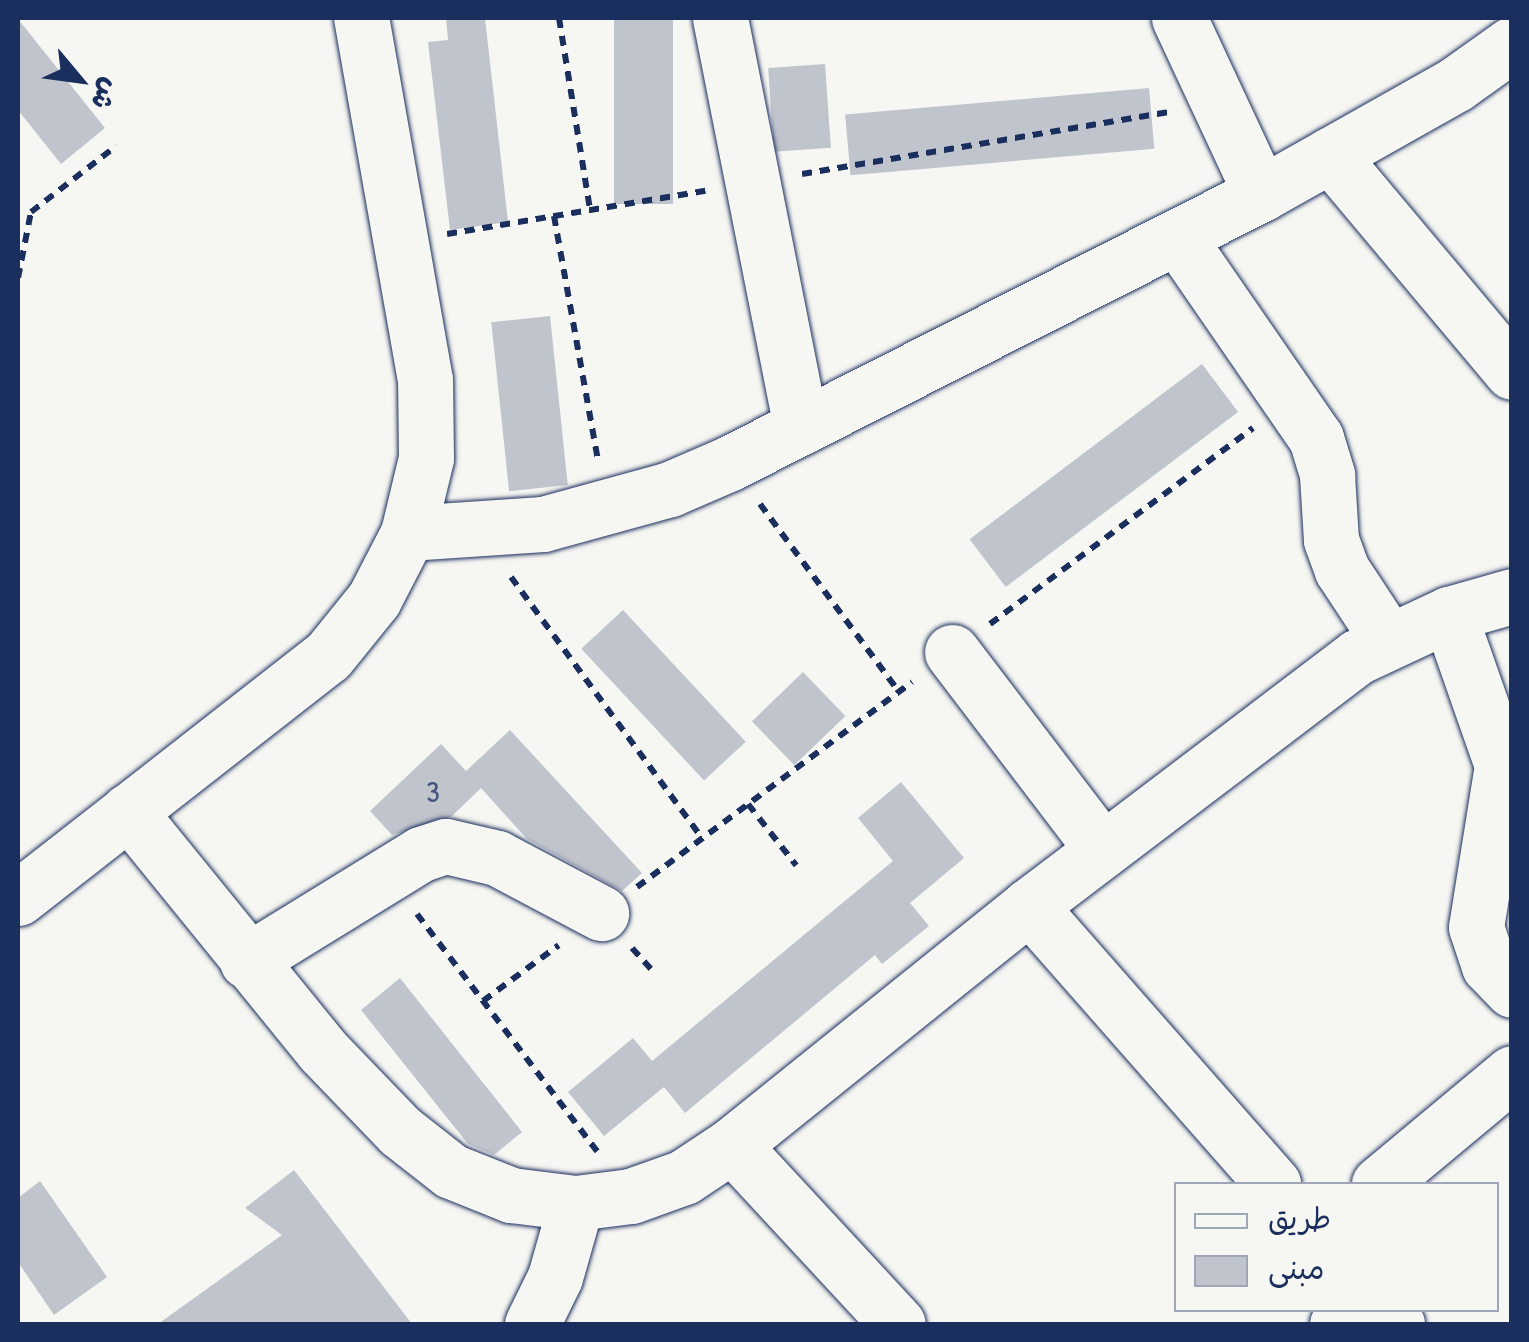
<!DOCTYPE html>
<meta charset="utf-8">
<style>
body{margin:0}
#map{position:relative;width:1529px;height:1342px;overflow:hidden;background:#f6f6f2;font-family:"Patrick Hand","Playpen Sans Arabic",sans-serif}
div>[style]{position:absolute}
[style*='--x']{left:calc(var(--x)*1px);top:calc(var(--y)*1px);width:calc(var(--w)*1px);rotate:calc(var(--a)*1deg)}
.building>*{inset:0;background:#c0c4cd;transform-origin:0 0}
.path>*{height:6px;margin-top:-3px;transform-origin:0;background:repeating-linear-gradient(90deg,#1b2f5e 0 10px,transparent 0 18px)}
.roads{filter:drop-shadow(0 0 2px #1b2f5e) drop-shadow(0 0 2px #1b2f5e)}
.minor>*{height:55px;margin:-27.5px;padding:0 27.5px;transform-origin:27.5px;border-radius:27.5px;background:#f6f6f2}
span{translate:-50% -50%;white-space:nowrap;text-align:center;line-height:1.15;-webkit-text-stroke:9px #f6f6f2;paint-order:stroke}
.number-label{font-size:30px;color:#44547a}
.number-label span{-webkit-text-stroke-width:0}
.frame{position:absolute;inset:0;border:20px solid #1b2f5e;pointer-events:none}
.legend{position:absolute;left:1174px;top:1182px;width:325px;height:130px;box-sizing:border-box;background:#f6f6f2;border:2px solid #9ea6b7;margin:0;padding:12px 18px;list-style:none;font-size:30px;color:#1b2f5e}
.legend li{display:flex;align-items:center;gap:20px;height:50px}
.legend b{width:50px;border:2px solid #9ea6b7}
.north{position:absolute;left:30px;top:30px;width:100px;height:100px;-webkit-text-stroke:8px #f6f6f2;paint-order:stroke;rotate:119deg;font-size:28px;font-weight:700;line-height:40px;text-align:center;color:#1b2f5e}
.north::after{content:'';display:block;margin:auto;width:35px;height:45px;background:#1b2f5e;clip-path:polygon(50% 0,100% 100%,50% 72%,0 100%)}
</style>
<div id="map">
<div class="building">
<div style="clip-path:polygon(446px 18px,485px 18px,508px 222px,450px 230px,428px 42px,448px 40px)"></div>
<div style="left:614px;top:18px;width:59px;height:186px"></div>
<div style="clip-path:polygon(18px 19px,105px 128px,61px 164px,18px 110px)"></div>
<div style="left:825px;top:64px;width:84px;height:57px;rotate:86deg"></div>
<div style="left:1149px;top:88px;width:61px;height:305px;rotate:85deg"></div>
<div style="left:550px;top:316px;width:170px;height:59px;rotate:84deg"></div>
<div style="left:1202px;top:364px;width:60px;height:291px;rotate:53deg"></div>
<div style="left:623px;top:610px;width:180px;height:57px;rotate:47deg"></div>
<div style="left:803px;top:672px;width:61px;height:71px;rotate:46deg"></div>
<div style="clip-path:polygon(510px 730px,642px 873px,622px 891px,527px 839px,481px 788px,452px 816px,392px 835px,370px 811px,441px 744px,466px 771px)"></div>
<div style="clip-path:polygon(901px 782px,964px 858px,910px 903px,929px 926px,882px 964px,875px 955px,685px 1113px,664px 1087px,604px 1136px,568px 1092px,633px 1038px,652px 1061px,893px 861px,858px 818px)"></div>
<div style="clip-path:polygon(400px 978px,522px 1132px,494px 1155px,468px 1144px,361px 1010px)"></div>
<div style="clip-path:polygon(294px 1170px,412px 1324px,158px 1324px,282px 1235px,245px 1208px)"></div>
<div style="clip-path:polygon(40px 1181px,107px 1277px,54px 1315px,18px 1262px,18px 1198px)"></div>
</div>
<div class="path">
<div style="--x:559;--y:18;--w:194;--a:80.8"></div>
<div style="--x:802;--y:174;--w:372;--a:-9.6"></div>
<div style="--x:554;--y:216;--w:249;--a:79.8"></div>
<div style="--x:447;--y:234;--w:262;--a:-9.5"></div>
<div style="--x:18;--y:278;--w:67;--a:-78.9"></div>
<div style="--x:31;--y:212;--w:108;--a:-37.8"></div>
<div style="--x:760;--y:504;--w:234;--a:53.5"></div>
<div style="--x:511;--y:577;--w:323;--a:53.8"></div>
<div style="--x:990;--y:624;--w:328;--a:-36.7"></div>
<div style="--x:748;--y:804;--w:78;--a:51.8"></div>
<div style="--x:637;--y:887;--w:343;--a:-36.7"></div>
<div style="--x:417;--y:914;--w:298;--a:52.8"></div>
<div style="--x:632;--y:948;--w:30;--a:48"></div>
<div style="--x:483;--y:1001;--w:94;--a:-36.4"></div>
</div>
<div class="roads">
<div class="minor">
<div style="--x:720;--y:18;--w:417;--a:78.8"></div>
<div style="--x:1179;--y:18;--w:194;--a:65"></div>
<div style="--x:1330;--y:155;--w:283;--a:50"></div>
<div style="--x:1178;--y:238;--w:243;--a:55.4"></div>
<div style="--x:1316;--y:438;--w:39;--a:73"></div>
<div style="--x:1327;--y:475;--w:65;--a:86.5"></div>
<div style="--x:1331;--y:540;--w:32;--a:70"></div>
<div style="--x:1342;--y:570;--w:84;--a:56.7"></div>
<div style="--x:408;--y:533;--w:135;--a:-3.8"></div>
<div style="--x:543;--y:524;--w:132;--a:-15.4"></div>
<div style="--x:670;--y:489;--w:65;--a:-23.4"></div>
<div style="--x:730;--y:463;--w:595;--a:-26.87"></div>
<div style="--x:1261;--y:194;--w:224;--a:-29.4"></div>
<div style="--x:1456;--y:84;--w:69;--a:-35.5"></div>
<div style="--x:1449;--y:614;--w:160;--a:70.7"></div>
<div style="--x:1502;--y:765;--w:164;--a:99.1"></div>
<div style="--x:1476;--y:927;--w:41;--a:71.6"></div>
<div style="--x:1489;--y:966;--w:33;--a:46"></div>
<div style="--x:952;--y:652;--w:248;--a:52.7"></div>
<div style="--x:128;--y:811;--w:309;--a:50.9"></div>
<div style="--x:323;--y:1051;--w:111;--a:46.1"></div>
<div style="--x:400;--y:1131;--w:65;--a:38.1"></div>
<div style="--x:451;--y:1171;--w:65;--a:21.8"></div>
<div style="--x:511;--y:1195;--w:65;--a:7"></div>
<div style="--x:576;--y:1203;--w:55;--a:-7.3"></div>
<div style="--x:631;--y:1196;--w:56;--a:-19.7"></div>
<div style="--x:684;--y:1177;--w:58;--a:-33.7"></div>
<div style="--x:732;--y:1145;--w:381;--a:-38.8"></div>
<div style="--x:1029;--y:906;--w:412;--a:-37.2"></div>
<div style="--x:1357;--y:657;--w:102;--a:-25.1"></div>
<div style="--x:1449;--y:614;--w:66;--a:-15.9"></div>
<div style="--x:18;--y:898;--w:393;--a:-38"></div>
<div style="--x:328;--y:656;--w:73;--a:-51.1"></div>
<div style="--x:374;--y:599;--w:74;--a:-62.7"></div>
<div style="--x:408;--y:533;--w:77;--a:-76.5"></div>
<div style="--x:426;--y:458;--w:78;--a:-90.7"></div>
<div style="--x:425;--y:380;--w:368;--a:-100"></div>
<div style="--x:1029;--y:906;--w:370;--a:48.7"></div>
<div style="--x:247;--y:961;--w:204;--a:-31.6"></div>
<div style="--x:421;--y:854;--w:26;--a:-18"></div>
<div style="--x:446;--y:846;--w:52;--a:13.2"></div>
<div style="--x:497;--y:858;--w:118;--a:27.9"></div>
<div style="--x:732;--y:1145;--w:244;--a:47.2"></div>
<div style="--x:1379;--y:1184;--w:173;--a:-39.8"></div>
<div style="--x:1383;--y:1310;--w:20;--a:45"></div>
<div style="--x:532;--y:1324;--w:52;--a:-63.9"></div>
<div style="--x:555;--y:1277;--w:77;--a:-74.2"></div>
<div style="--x:1337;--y:1324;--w:22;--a:-39"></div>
</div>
</div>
<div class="number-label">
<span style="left:433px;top:791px">3</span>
</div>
<div class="frame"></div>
<ul class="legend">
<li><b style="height:12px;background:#f6f6f2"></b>طريق</li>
<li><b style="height:28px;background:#c0c4cd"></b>مبنى</li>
</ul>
<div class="north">ش</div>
</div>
